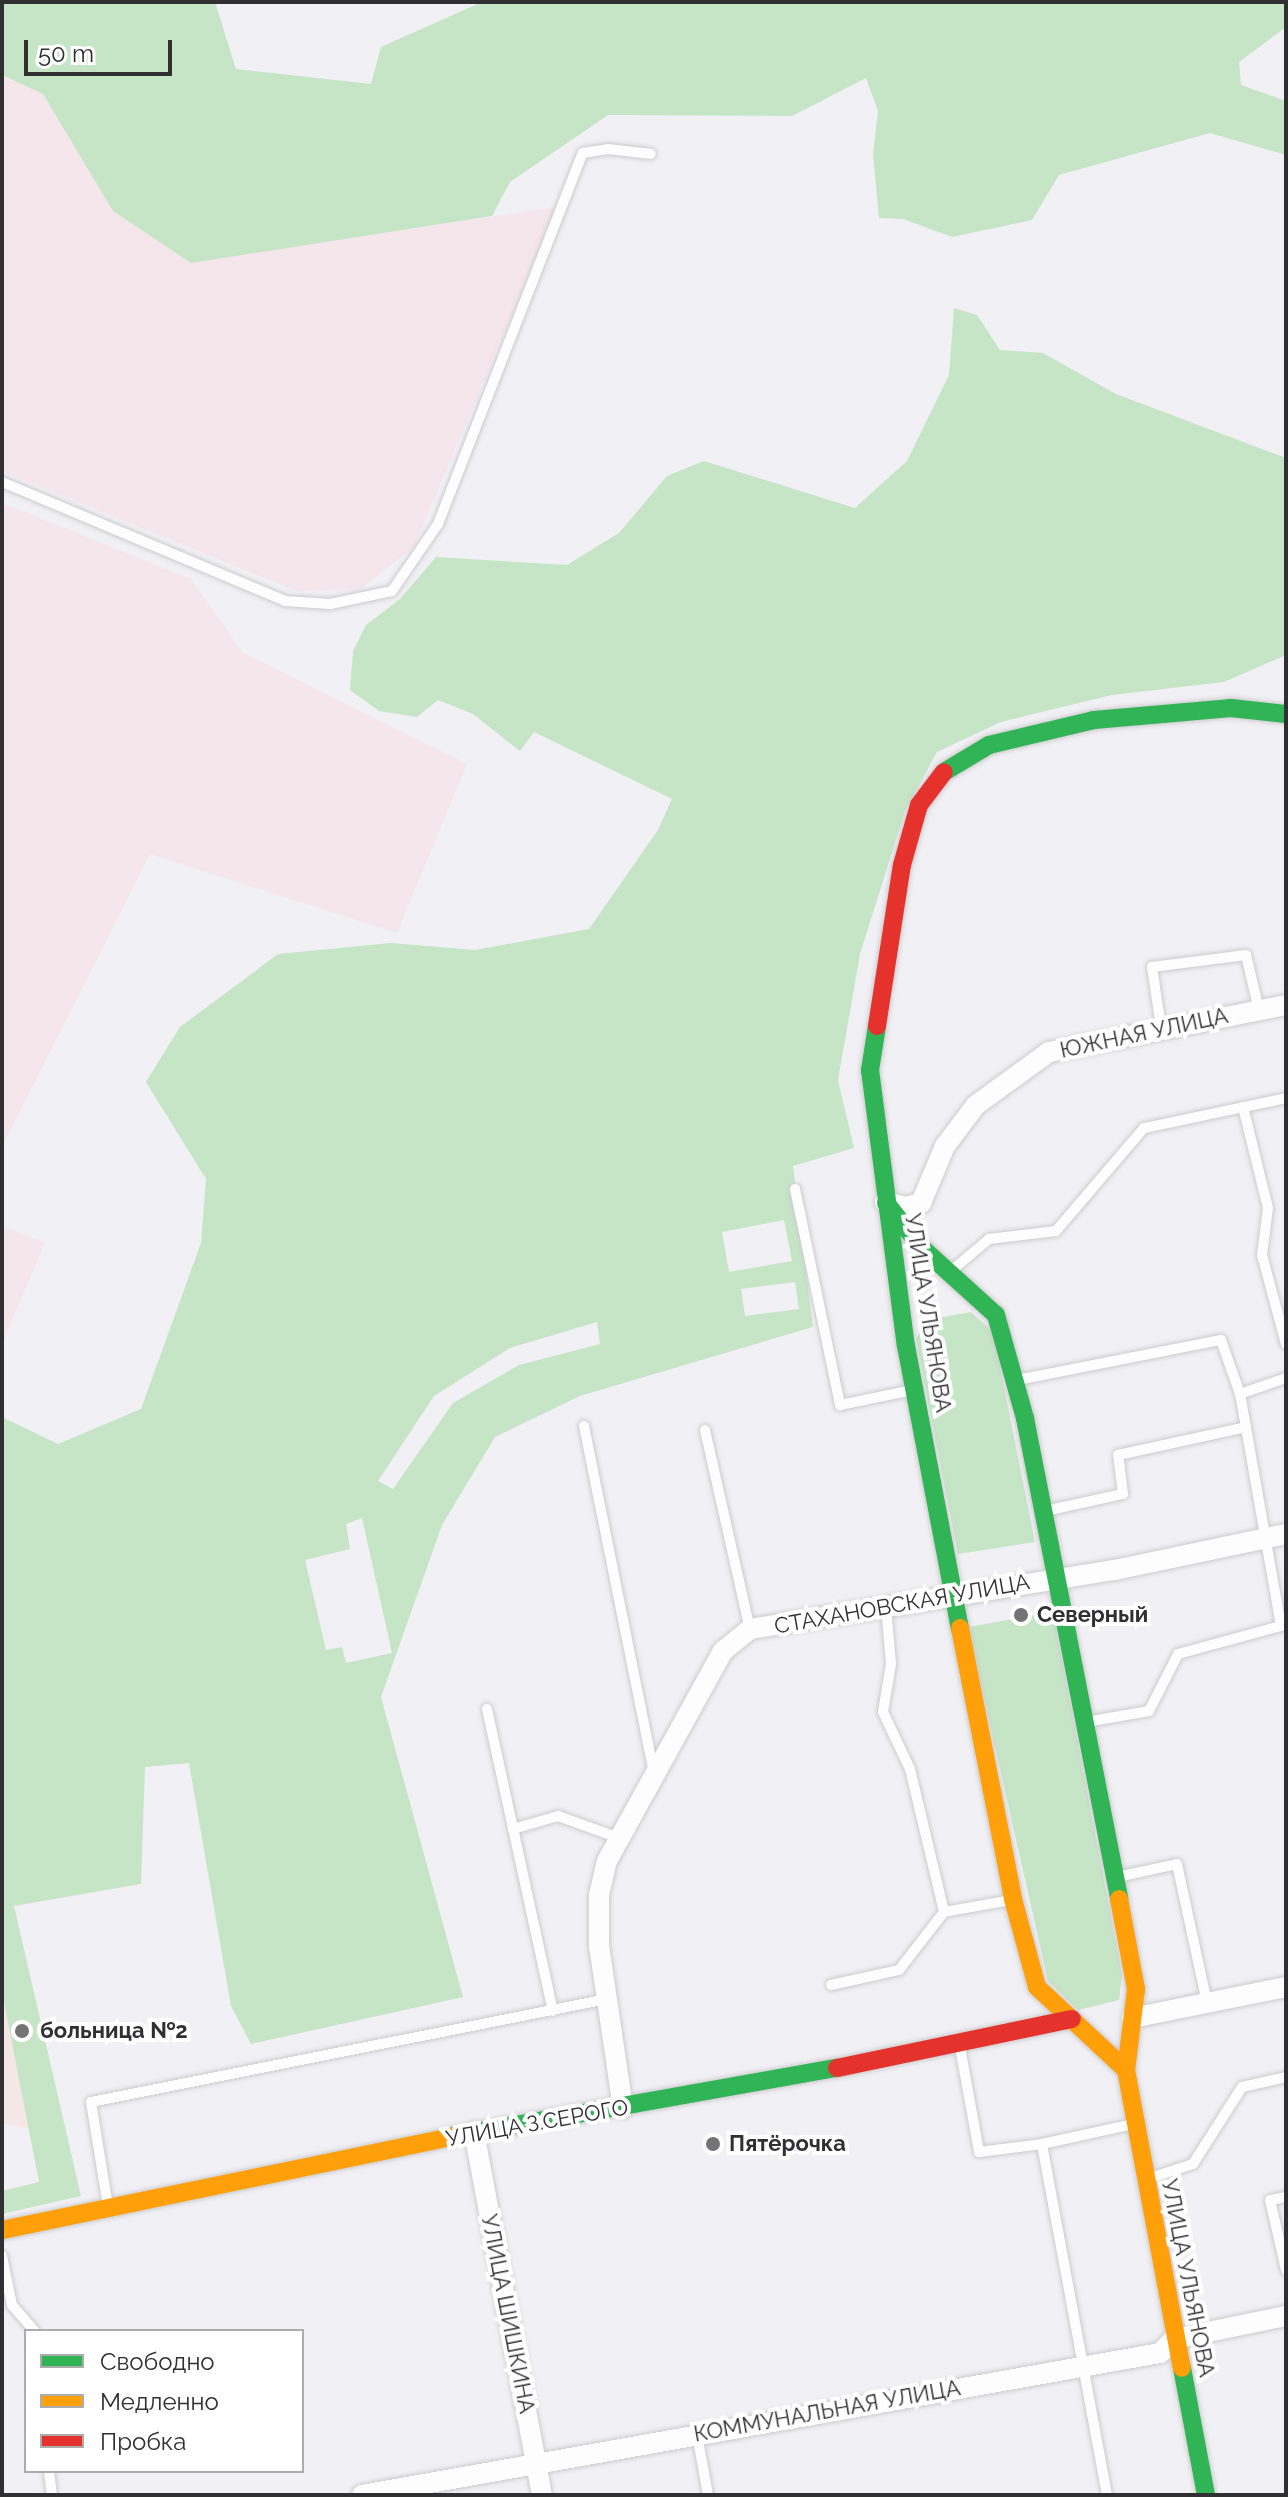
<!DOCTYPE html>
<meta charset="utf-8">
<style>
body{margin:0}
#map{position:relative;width:1288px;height:2497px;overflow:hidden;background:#f1f0f4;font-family:Raleway,sans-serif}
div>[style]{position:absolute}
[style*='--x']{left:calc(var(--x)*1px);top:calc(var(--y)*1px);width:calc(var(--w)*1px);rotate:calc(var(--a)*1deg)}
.industrial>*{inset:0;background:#f5e6eb}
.medical>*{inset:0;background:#f5e7e6}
.green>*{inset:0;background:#c6e5c7}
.roads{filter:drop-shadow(0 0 2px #cccbce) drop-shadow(0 0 2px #cccbce)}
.lane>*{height:10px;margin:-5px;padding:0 5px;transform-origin:5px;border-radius:5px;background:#fdfdfd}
.street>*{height:20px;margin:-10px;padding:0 10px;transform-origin:10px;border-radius:10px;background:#fdfdfd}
.fast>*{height:18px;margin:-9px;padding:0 9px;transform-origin:9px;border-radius:9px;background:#30b455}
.slow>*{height:18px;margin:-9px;padding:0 9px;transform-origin:9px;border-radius:9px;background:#ff9f0a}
.jam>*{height:18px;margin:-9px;padding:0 9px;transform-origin:9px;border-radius:9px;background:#e5322d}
.dots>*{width:22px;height:22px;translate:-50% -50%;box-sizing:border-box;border:4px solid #fff;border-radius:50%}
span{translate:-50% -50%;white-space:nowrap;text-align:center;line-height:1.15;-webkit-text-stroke:8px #fff;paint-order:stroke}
.street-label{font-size:22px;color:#302f32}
.poi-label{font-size:22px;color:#302f32;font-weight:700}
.left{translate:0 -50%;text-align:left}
.frame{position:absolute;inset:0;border:4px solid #302f32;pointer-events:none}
.legend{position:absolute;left:24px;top:2329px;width:280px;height:144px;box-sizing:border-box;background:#fff;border:2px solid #acacad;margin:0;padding:10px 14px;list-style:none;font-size:24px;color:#302f32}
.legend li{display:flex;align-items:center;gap:16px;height:40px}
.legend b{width:40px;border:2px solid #acacad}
.scale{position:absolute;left:24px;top:40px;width:148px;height:36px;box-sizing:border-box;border:4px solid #302f32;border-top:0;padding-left:10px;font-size:24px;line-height:28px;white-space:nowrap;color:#302f32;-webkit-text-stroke:6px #fff;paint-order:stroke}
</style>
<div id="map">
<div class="industrial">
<div style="clip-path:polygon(2px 75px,43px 94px,113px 211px,191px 262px,557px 207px,414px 547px,360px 589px,296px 591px,2px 471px)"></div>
<div style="clip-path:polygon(2px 503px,191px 579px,243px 653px,467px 764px,397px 933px,150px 854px,2px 1147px)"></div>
<div style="clip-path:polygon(2px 1226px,45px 1243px,2px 1344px)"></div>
</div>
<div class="medical">
<div style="clip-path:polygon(2px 1927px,65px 2135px,2px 2123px)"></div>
</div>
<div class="green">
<div style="clip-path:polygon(2px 2px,215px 2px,236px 69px,371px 84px,381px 47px,482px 2px,1286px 2px,1286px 27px,1239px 62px,1241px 85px,1286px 101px,1286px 155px,1210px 133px,1059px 175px,1032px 220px,952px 237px,903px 219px,879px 218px,873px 154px,878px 111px,866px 78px,792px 116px,608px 115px,510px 182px,492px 216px,191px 263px,113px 211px,43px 94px,2px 75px)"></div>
<div style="clip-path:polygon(evenodd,954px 308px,977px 315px,1000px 350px,1043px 353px,1116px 394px,1286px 458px,1286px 655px,1224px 682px,1112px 695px,1001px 722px,937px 752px,905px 811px,860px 954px,838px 1080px,854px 1148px,793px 1166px,813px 1327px,580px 1396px,495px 1437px,442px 1525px,381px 1697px,463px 1997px,251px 2044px,231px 2006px,189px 1763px,145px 1767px,141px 1884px,14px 1906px,81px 2196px,2px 2214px,2px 2191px,39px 2182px,2px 1992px,2px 1417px,58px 1444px,141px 1409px,201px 1243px,206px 1179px,146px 1082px,180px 1027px,278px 954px,391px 943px,475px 950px,589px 929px,658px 830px,672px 799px,534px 732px,520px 751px,473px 714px,438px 700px,417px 717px,379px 711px,350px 690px,353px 651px,366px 625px,400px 599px,436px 557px,567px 565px,619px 533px,667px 476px,704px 461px,855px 508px,907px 461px,949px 375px,954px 308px,784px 1220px,792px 1261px,729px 1272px,722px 1232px,784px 1220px,954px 308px,795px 1282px,799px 1309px,745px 1316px,741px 1289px,795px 1282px,954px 308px,597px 1322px,600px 1344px,519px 1365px,453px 1403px,393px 1489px,378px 1481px,434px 1396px,510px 1348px,597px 1322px,954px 308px,362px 1518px,392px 1653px,346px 1663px,342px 1647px,326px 1650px,305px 1560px,350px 1549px,346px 1524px,362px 1518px)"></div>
<div style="clip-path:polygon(971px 1312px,993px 1332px,1035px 1542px,958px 1554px,916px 1339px,927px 1320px)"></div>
<div style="clip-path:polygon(1053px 1612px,1122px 1975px,1119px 2000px,1078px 2010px,1048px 1981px,968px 1627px)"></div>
</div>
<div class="roads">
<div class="lane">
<div style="--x:2;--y:482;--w:307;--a:22.8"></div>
<div style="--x:285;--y:601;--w:45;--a:3.8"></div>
<div style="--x:330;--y:604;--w:63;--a:-11.8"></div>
<div style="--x:392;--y:591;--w:81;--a:-55.5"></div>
<div style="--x:438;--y:524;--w:398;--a:-68.7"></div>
<div style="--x:583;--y:153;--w:25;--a:-9"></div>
<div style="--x:608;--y:149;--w:43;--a:6.6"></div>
<div style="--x:1161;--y:1027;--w:61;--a:-98.5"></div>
<div style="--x:1152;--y:967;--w:95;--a:-7.3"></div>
<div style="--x:1246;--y:955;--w:57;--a:76.7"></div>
<div style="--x:1243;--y:1107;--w:104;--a:76.1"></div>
<div style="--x:1268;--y:1208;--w:47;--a:97.3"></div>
<div style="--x:1262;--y:1255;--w:92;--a:74.9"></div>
<div style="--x:795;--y:1189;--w:221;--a:78.2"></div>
<div style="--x:840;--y:1405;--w:75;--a:-11.6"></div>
<div style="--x:951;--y:1271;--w:50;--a:-40.1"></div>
<div style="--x:989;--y:1239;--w:67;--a:-6.8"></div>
<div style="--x:1056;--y:1231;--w:135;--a:-49.5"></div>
<div style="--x:1144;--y:1128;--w:145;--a:-11.9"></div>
<div style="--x:1017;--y:1380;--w:208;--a:-11.1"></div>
<div style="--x:1221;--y:1340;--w:57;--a:70.6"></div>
<div style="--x:584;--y:1426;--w:354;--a:78.6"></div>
<div style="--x:705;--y:1430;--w:204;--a:77.3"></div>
<div style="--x:1045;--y:1511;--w:80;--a:-12.3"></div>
<div style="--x:1123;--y:1494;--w:39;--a:-97"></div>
<div style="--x:1118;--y:1455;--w:131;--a:-12.3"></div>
<div style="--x:886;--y:1607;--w:57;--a:85"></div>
<div style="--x:891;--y:1664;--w:49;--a:99.5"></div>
<div style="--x:883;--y:1712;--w:63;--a:64.7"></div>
<div style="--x:910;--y:1769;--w:147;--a:76.6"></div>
<div style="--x:944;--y:1912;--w:68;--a:-10.2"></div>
<div style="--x:487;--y:1709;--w:309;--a:77.7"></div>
<div style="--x:1086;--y:1722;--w:64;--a:-9.9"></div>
<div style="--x:1149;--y:1711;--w:64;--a:-63"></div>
<div style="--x:1178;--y:1654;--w:107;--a:-15.2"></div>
<div style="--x:1281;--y:1626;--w:236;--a:-100"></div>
<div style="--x:1240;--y:1394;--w:49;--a:-19.2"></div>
<div style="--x:513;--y:1829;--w:47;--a:-16.1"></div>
<div style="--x:558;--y:1816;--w:65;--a:19.8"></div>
<div style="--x:1117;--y:1877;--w:61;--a:-12.2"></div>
<div style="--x:1177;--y:1864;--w:142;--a:77.8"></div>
<div style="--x:831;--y:1985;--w:70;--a:-12.4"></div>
<div style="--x:899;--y:1970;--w:73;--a:-52.2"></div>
<div style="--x:960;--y:2047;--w:107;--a:79.7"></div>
<div style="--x:979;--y:2152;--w:64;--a:-7.2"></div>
<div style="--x:1150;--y:2178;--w:45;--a:-18"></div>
<div style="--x:1193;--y:2164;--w:91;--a:-57.5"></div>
<div style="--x:1242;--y:2087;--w:45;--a:-12.8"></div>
<div style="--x:1286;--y:2197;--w:16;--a:169"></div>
<div style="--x:1270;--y:2200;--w:72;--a:77.1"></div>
<div style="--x:108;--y:2206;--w:105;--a:-99.3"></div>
<div style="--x:91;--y:2102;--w:526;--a:-11.29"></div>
<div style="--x:2;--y:2256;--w:50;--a:78.5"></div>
<div style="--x:12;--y:2305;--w:35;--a:49"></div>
<div style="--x:697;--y:2434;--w:62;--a:79.8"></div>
<div style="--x:49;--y:2471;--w:24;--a:83"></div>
<div style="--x:1107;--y:2495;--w:357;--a:-100.5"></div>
<div style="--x:1042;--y:2144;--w:93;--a:-12.4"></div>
</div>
<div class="street">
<div style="--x:885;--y:1202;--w:22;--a:13"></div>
<div style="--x:906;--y:1207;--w:16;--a:-15"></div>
<div style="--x:921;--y:1203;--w:62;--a:-67.2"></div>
<div style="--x:945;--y:1146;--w:51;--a:-52.9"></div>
<div style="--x:976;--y:1105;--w:90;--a:-36"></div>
<div style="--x:1049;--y:1052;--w:242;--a:-11.2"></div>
<div style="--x:1132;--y:2018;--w:157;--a:-11.4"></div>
<div style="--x:623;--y:2108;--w:164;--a:-98.4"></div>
<div style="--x:599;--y:1946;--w:51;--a:-90"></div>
<div style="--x:599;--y:1895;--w:35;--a:-77"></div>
<div style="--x:607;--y:1861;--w:240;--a:-61.1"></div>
<div style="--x:723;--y:1651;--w:35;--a:-39"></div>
<div style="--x:750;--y:1629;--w:370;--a:-9.2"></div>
<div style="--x:1115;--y:1570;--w:175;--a:-11.9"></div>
<div style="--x:474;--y:2132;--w:369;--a:79.4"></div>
<div style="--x:362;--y:2495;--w:811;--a:-10.09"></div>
<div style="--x:1160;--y:2353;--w:20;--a:-45"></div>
<div style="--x:1174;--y:2339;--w:114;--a:-11.6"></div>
</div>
<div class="fast">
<div style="--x:944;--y:772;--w:52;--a:-31"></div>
<div style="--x:989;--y:745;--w:108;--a:-13.4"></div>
<div style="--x:1094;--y:720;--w:138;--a:-5"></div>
<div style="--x:1231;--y:708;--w:55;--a:6.2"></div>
<div style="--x:877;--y:1026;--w:45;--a:99"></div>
<div style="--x:870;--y:1070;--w:278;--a:82.6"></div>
<div style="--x:906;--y:1346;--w:287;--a:79.2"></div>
<div style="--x:886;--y:1203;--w:58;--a:51.3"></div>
<div style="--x:922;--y:1248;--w:100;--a:42.2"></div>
<div style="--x:996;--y:1315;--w:107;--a:74.3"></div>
<div style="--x:1025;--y:1418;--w:490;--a:78.9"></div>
<div style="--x:454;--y:2136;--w:389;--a:-10.1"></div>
<div style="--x:1182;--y:2368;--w:129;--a:79.3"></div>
</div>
<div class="slow">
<div style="--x:960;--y:1628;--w:276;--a:78.9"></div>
<div style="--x:1013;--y:1899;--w:91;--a:74.7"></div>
<div style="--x:1037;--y:1987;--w:122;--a:43"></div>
<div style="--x:1119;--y:1899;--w:92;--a:79.3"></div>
<div style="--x:1136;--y:1989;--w:82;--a:97"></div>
<div style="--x:1126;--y:2070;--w:303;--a:79.4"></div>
<div style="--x:2;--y:2230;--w:462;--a:-11.7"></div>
</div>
<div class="jam">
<div style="--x:877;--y:1026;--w:163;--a:-81.2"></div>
<div style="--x:902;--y:865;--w:62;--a:-74.2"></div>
<div style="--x:919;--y:805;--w:41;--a:-52.9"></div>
<div style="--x:837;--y:2068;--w:240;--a:-11.8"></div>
</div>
</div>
<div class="dots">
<div style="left:1021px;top:1615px;background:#747376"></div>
<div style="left:22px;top:2031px;background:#747376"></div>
<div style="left:713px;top:2144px;background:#747376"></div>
</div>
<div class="street-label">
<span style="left:1144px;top:1033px;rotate:-12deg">ЮЖНАЯ УЛИЦА</span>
<span style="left:928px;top:1313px;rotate:81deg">УЛИЦА УЛЬЯНОВА</span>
<span style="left:902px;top:1604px;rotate:-10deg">СТАХАНОВСКАЯ УЛИЦА</span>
<span style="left:537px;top:2123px;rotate:-10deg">УЛИЦА З.СЕРОГО</span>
<span style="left:1188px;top:2278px;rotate:79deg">УЛИЦА УЛЬЯНОВА</span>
<span style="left:508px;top:2314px;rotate:79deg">УЛИЦА ШИШКИНА</span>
<span style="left:827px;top:2411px;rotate:-10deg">КОММУНАЛЬНАЯ УЛИЦА</span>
</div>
<div class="poi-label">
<span class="left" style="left:1037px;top:1615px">Северный</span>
<span class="left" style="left:40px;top:2031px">больница №2</span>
<span class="left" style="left:729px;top:2144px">Пятёрочка</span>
</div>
<div class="frame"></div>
<ul class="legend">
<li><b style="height:10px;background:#30b455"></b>Свободно</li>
<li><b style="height:10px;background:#ff9f0a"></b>Медленно</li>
<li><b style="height:10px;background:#e5322d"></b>Пробка</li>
</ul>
<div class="scale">50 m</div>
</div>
